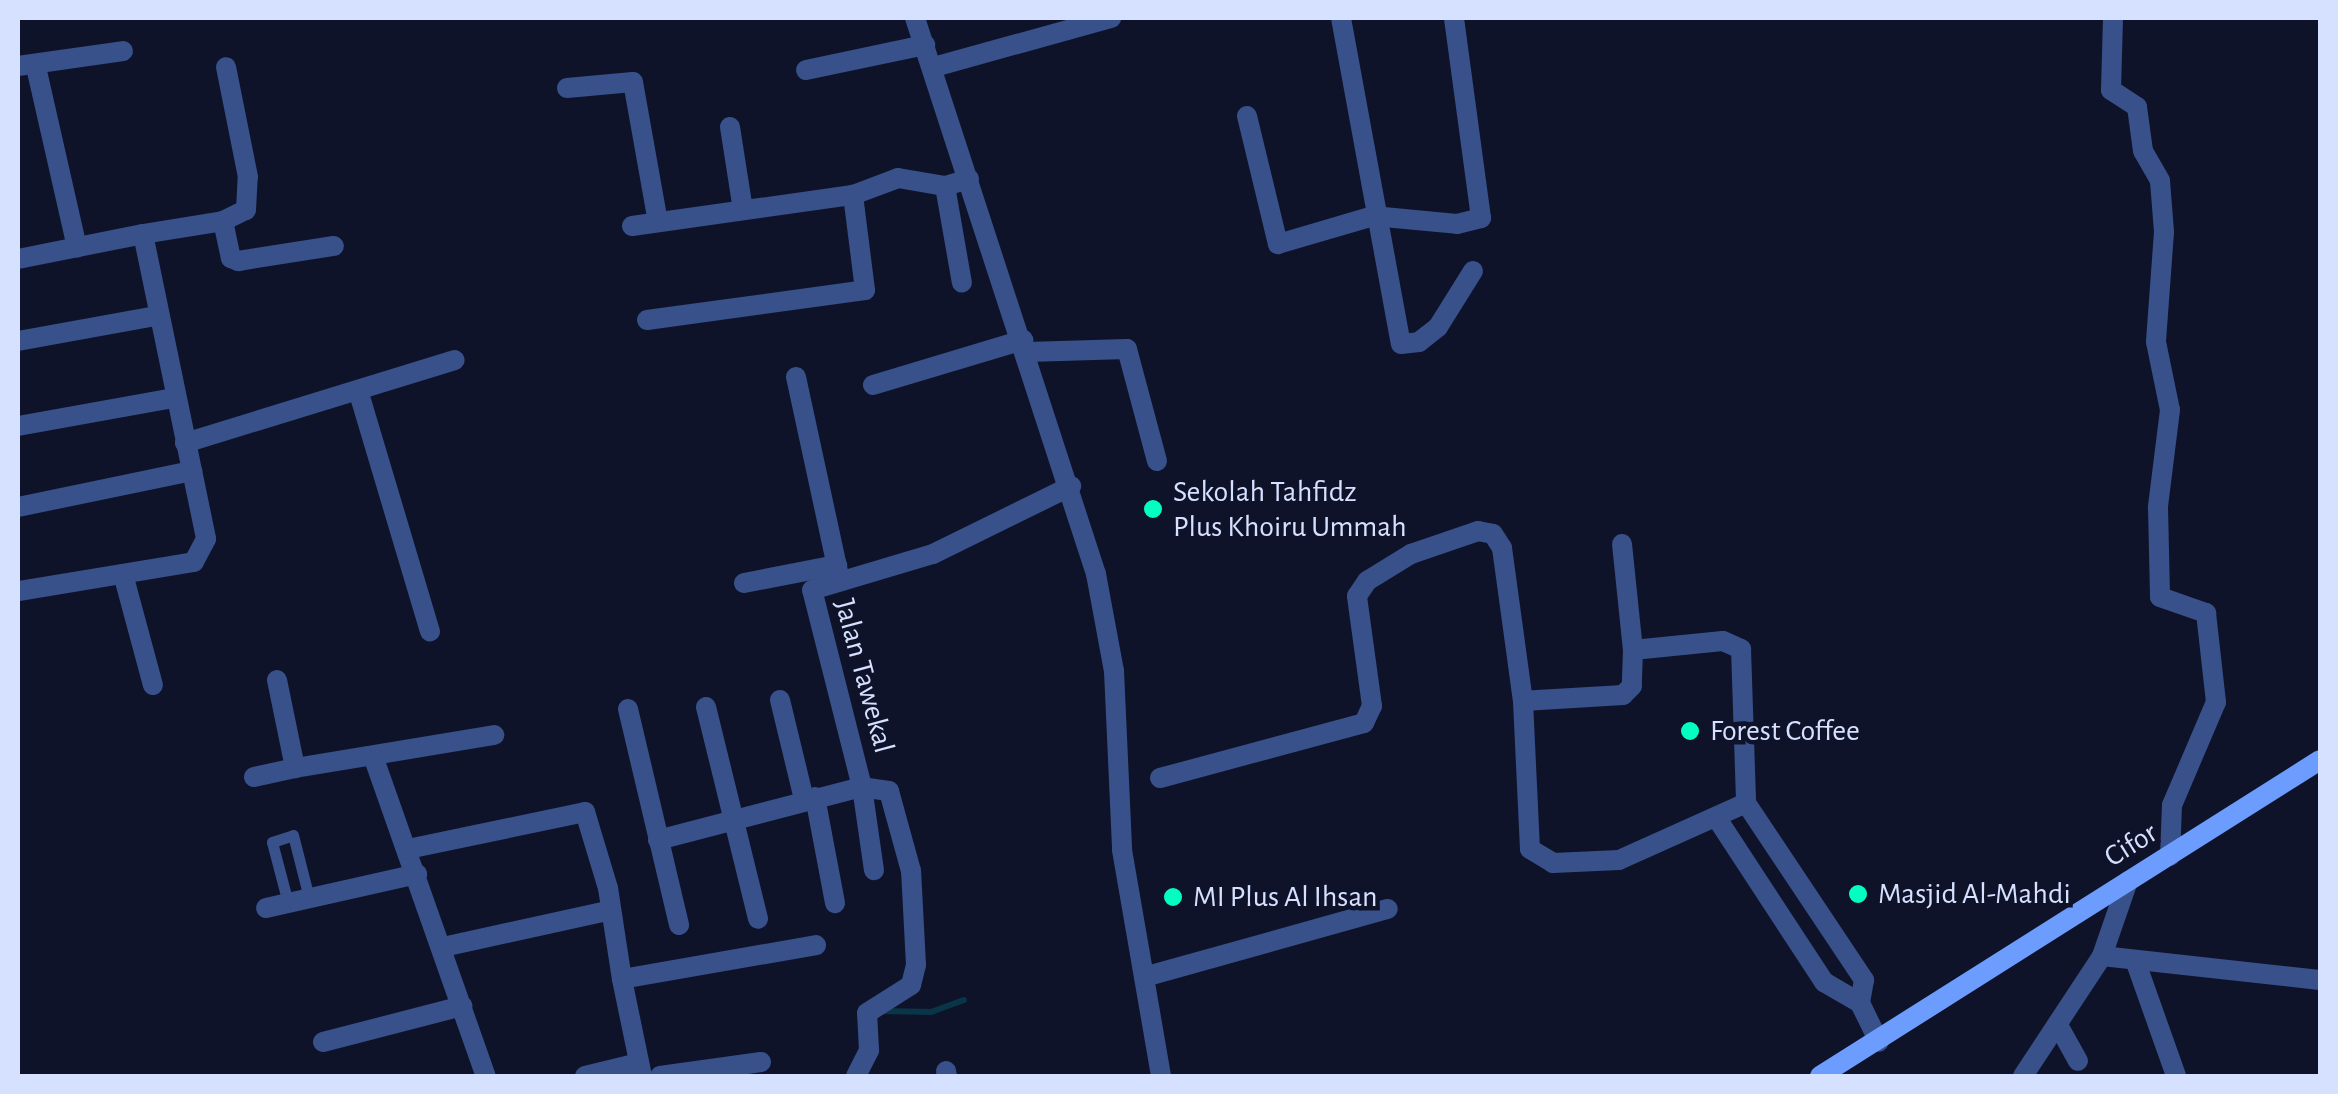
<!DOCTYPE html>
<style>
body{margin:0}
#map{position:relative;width:2338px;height:1094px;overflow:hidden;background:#0f1329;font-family:"Alegreya Sans",sans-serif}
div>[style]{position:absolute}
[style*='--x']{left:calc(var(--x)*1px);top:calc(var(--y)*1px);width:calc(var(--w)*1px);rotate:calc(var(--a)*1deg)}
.stream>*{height:6px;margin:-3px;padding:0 3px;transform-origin:3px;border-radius:3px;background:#083648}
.lane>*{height:11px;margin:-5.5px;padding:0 5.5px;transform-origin:5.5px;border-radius:5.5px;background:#38518a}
.street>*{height:20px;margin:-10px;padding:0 10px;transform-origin:10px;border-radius:10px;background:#38518a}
.secondary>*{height:20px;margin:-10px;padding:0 10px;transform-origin:10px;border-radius:10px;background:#6d9cff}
.dots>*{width:28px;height:28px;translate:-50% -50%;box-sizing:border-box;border:5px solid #0f1329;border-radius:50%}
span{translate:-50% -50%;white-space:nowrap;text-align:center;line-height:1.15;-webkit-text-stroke:9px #0f1329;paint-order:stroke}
.poi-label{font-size:30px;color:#d6e0ff}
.left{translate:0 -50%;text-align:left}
.street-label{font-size:30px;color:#d6e0ff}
.frame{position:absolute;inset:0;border:20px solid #d6e0ff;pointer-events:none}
</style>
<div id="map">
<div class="stream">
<div style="--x:883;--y:1011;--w:48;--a:1.2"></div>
<div style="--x:931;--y:1012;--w:35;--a:-20"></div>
</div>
<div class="lane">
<div style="--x:288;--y:903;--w:63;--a:-104.7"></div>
<div style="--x:272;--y:842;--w:22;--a:-18"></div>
<div style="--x:293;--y:835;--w:65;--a:75.7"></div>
</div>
<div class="street">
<div style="--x:915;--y:18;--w:585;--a:71.97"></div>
<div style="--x:1096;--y:574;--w:99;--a:79.5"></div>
<div style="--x:1114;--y:671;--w:179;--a:87.4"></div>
<div style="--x:1122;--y:850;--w:229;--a:80.2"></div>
<div style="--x:1341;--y:18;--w:331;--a:79.6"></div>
<div style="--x:1401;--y:344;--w:18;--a:-6"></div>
<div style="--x:1419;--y:342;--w:24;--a:-38"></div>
<div style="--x:1438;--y:327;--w:66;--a:-58"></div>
<div style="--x:2113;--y:18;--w:72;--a:91.6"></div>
<div style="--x:2111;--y:90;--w:31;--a:33"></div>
<div style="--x:2137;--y:107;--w:44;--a:82.2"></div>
<div style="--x:2143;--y:151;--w:34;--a:60"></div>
<div style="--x:2160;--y:181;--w:51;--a:85.5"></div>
<div style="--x:2164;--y:232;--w:110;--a:94.2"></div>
<div style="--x:2156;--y:342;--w:69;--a:78.4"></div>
<div style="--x:2170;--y:410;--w:98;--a:97.1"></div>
<div style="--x:2158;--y:507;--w:90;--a:88.7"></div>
<div style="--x:2160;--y:597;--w:49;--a:19.2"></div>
<div style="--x:2206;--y:613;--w:90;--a:83.6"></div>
<div style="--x:2216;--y:702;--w:112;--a:113.1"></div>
<div style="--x:2172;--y:805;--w:51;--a:92.2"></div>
<div style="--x:18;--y:66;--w:106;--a:-8.1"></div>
<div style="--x:36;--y:67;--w:185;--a:77.2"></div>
<div style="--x:934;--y:67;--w:184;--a:-15.5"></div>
<div style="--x:806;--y:70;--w:122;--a:-11.9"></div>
<div style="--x:567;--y:88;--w:66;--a:-5.2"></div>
<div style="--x:633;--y:82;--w:142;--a:79.9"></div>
<div style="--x:1247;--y:116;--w:132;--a:76.4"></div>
<div style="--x:1278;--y:244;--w:99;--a:-16.4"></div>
<div style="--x:1373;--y:216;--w:84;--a:5.4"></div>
<div style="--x:1457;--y:224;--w:25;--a:-14"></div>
<div style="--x:1481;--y:218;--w:202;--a:-97.7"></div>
<div style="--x:730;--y:127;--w:84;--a:81.1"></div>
<div style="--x:945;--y:186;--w:98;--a:80.1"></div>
<div style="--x:223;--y:221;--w:38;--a:78"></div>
<div style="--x:231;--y:258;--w:8;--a:23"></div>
<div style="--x:238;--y:261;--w:97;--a:-8.9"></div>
<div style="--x:632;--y:226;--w:223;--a:-8"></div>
<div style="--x:853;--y:195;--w:48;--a:-20.7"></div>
<div style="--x:898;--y:178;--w:48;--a:9.7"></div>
<div style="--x:945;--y:186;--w:25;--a:-16"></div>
<div style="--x:143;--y:234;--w:81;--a:-9.2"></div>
<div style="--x:223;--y:221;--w:25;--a:-26"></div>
<div style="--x:246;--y:210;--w:33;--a:-87"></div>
<div style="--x:248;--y:177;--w:112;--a:-101.3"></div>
<div style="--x:18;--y:259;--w:127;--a:-11.3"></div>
<div style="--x:143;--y:234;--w:311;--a:78.3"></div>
<div style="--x:206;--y:539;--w:26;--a:118"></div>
<div style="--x:194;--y:562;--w:178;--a:170.6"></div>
<div style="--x:647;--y:320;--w:220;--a:-7.8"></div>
<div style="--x:865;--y:290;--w:96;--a:-97.2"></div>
<div style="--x:18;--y:341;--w:140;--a:-10.3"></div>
<div style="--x:1027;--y:352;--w:100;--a:-1.7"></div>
<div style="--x:1127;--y:349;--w:116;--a:75"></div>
<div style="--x:796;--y:377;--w:209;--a:77.8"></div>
<div style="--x:873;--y:385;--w:157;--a:-16.7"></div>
<div style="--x:358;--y:390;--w:252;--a:73.4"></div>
<div style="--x:18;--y:426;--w:158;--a:-10.2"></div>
<div style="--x:185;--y:443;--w:282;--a:-17.1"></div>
<div style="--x:18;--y:507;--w:178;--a:-11.7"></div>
<div style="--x:1622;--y:544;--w:107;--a:84.1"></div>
<div style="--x:1633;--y:650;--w:90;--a:-5.7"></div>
<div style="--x:1723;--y:641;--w:20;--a:24"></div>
<div style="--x:1741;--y:649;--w:154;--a:88.1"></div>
<div style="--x:1746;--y:803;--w:213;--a:56.3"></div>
<div style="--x:1864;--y:980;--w:23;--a:100"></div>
<div style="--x:1860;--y:1003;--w:43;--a:64"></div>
<div style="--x:123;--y:574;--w:115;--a:74.9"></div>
<div style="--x:744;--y:583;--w:95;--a:-11"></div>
<div style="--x:1633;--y:650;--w:36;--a:92"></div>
<div style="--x:1632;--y:686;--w:13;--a:135"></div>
<div style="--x:1623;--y:695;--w:100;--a:176.6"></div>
<div style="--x:1523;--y:701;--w:148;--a:87.3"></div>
<div style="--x:1530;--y:849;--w:27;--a:31"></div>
<div style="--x:1553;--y:863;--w:66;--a:-2.6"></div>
<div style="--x:1619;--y:860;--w:139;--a:-24.2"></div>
<div style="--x:277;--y:680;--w:90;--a:78.4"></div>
<div style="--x:295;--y:768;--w:202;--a:-9.4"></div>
<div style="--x:780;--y:700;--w:102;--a:76.4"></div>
<div style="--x:706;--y:707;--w:218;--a:76.2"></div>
<div style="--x:628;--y:709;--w:222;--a:76.7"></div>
<div style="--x:373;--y:756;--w:339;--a:70.6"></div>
<div style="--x:254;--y:777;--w:42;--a:-12.4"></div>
<div style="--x:1160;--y:778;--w:211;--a:-15.1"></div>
<div style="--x:1364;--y:723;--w:19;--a:-65"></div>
<div style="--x:1372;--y:706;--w:111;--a:-97.8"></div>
<div style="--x:1357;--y:596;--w:18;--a:-56"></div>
<div style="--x:1367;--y:581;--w:52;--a:-31.5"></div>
<div style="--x:1411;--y:554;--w:71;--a:-18.9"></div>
<div style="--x:1478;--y:531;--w:15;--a:11"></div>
<div style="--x:1493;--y:534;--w:17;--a:57"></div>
<div style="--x:1502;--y:548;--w:154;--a:82.2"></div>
<div style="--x:815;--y:797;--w:108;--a:79.3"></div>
<div style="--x:1718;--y:820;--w:194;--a:56.8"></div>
<div style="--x:1824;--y:982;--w:42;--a:30.3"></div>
<div style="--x:658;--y:840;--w:211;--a:-14.6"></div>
<div style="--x:862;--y:787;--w:203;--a:-104.2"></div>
<div style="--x:812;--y:590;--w:126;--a:-16.6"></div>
<div style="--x:933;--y:554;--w:154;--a:-26.2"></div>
<div style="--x:408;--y:849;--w:181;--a:-11.8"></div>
<div style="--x:585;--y:812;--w:79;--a:73.2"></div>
<div style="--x:608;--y:888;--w:92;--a:81.3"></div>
<div style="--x:266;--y:908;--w:155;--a:-12.7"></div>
<div style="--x:443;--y:947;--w:168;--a:-12.4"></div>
<div style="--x:2102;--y:956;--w:219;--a:6.3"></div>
<div style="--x:2135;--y:960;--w:123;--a:70.5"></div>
<div style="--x:1144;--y:977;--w:253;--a:-15.6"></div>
<div style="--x:2058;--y:1025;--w:41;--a:60.9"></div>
<div style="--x:323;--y:1042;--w:144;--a:-14.5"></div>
<div style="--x:946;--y:1071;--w:5;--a:79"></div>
<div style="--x:585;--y:1076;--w:55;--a:-13.8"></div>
<div style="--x:642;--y:1076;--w:99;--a:-101.7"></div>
<div style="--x:622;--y:979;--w:197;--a:-9.9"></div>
<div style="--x:660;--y:1076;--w:102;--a:-7.9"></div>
<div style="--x:856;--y:1076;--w:29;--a:-63"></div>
<div style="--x:869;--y:1050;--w:37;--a:-93"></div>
<div style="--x:867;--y:1013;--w:52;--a:-32.5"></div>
<div style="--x:911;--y:985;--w:21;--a:-76"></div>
<div style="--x:916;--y:965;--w:94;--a:-93"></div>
<div style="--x:911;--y:871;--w:83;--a:-105.4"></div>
<div style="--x:889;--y:791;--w:27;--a:-172"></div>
<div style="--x:862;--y:787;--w:84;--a:81.8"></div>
<div style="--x:2023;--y:1076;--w:144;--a:-56.6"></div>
<div style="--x:2102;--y:956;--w:79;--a:-70.9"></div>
</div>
<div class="secondary">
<div style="--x:1820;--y:1076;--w:591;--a:-32.29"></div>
</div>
<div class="dots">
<div style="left:1153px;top:509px;background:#02ffc1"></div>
<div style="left:1690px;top:731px;background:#02ffc1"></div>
<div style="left:1858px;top:894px;background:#02ffc1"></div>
<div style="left:1173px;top:897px;background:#02ffc1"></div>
</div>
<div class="poi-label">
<span class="left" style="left:1173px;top:509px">Sekolah Tahfidz<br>Plus Khoiru Ummah</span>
<span class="left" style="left:1710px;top:731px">Forest Coffee</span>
<span class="left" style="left:1878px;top:894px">Masjid Al-Mahdi</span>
<span class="left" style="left:1193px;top:897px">MI Plus Al Ihsan</span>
</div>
<div class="street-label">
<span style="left:864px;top:676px;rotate:75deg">Jalan Tawekal</span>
<span style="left:2131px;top:845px;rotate:-32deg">Cifor</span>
</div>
<div class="frame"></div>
</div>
